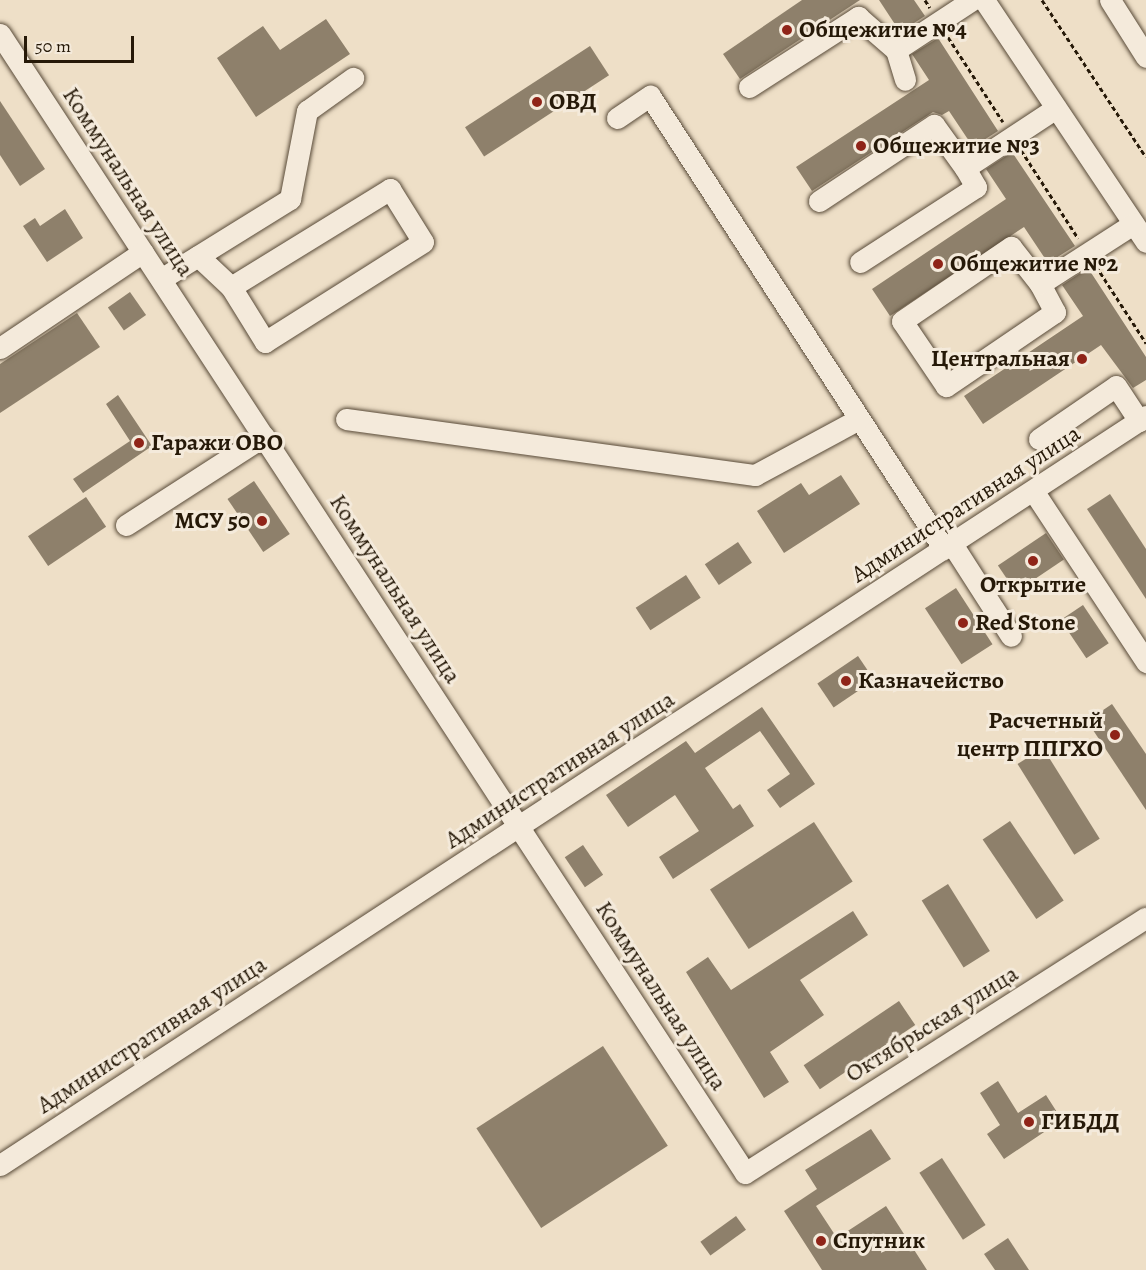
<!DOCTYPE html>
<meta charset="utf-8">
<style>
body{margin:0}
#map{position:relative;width:1146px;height:1270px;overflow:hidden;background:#eedfc7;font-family:Alegreya,serif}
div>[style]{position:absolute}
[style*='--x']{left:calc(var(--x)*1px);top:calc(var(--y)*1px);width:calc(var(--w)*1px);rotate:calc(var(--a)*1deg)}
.building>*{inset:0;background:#8e806b;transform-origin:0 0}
.path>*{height:3px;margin-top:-1.5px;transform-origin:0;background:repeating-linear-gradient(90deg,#261908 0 4.5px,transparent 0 7.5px)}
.roads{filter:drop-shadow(0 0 2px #584a38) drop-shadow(0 0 2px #584a38)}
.minor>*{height:21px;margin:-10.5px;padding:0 10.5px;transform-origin:10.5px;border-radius:10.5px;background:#f4eadb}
.dots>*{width:16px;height:16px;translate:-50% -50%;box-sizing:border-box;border:3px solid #f4eadb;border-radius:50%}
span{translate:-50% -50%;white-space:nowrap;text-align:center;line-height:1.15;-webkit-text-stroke:6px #f4eadb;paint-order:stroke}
.poi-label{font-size:24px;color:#261908;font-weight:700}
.left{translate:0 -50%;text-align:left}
.right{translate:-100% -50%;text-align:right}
.street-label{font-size:24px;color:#261908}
.scale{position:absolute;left:24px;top:36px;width:110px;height:27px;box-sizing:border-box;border:3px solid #261908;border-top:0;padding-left:8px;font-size:18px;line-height:21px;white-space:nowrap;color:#261908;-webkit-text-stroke:4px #f4eadb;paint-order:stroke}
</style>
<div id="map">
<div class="building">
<div style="clip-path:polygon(802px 0,860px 0,740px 79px,723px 54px)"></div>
<div style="clip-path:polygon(879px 0,914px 0,925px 16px,900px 32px)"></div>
<div style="clip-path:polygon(326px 19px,350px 54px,256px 117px,217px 58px,263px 26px,280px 50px)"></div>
<div style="clip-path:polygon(938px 38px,998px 131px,973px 147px,949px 111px,942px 115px,933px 112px,812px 191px,796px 167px,929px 80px,912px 54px)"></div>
<div style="left:590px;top:46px;width:35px;height:149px;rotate:57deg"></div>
<div style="clip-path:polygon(0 101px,45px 169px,20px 186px,0 155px)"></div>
<div style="clip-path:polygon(1012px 152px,1075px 246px,1048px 263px,1024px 227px,890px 316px,872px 289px,1006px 199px,986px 169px)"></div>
<div style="clip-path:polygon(65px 209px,83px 238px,47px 262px,23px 226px,35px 218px,40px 226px)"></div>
<div style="clip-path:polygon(1088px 268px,1146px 357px,1146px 380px,1133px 388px,1101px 345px,983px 424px,964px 396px,1083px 316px,1062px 285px)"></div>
<div style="left:130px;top:292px;width:28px;height:27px;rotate:55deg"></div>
<div style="clip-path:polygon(77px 313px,100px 347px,0 413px,0 364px)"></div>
<div style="clip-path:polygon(118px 395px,152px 446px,83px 493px,73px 479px,130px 441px,106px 404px)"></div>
<div style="clip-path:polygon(841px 475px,860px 504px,784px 553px,757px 511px,801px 483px,809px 495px)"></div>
<div style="left:254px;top:481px;width:64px;height:32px;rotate:56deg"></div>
<div style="clip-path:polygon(1110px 494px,1146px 549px,1146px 599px,1087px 509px)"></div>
<div style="left:86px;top:497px;width:36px;height:70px;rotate:56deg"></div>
<div style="left:1046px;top:533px;width:32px;height:58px;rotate:56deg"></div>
<div style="left:738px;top:542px;width:25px;height:40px;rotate:56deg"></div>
<div style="left:686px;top:575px;width:27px;height:60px;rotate:57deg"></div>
<div style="left:956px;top:588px;width:67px;height:37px;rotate:57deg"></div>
<div style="left:1083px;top:605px;width:46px;height:27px;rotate:56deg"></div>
<div style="left:858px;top:656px;width:29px;height:49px;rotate:56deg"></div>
<div style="clip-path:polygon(1112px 704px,1146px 754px,1146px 810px,1087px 721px)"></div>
<div style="clip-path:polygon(762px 707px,815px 784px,780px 808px,767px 790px,790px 774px,760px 731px,705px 768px,733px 809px,740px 804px,754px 826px,673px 879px,659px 857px,699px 831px,675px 795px,628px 827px,606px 795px,686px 741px,695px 753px)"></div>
<div style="left:1043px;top:748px;width:107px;height:30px;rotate:58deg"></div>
<div style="left:1010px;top:821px;width:96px;height:33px;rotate:56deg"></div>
<div style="left:814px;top:822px;width:71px;height:124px;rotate:57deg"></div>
<div style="left:583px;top:845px;width:36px;height:22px;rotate:56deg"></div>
<div style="left:948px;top:884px;width:79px;height:31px;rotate:58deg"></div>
<div style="clip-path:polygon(853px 911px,868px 935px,800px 980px,824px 1015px,770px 1052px,789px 1082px,764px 1098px,686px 972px,708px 957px,731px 990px)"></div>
<div style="left:899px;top:1001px;width:29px;height:115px;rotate:56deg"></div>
<div style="left:603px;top:1046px;width:119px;height:151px;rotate:57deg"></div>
<div style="clip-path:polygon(998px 1081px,1018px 1113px,1046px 1095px,1062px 1120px,1004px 1159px,987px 1134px,1000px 1125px,980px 1093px)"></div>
<div style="clip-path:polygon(871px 1129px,891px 1159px,816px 1206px,837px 1238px,886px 1206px,927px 1270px,822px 1270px,784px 1211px,817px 1189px,805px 1170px)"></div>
<div style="left:942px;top:1158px;width:80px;height:27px;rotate:57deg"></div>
<div style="left:736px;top:1216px;width:17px;height:44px;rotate:54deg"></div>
<div style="clip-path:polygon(1008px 1238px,1029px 1270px,995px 1270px,984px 1254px)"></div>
</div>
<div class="path">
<div style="--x:925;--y:0;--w:9;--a:58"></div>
<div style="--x:1042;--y:0;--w:188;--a:56.5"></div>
<div style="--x:948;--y:37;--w:101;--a:57.1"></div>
<div style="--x:1021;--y:150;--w:105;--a:57.1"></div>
<div style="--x:1096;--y:266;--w:92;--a:57"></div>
</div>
<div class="roads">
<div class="minor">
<div style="--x:984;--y:0;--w:291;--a:56.2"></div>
<div style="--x:1110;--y:0;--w:67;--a:57.7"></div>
<div style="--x:0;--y:34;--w:1361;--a:56.81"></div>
<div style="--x:745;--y:1173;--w:475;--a:-32.5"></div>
<div style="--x:896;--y:50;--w:91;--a:-33.3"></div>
<div style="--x:749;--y:87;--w:130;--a:-32.7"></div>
<div style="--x:858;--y:17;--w:50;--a:41"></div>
<div style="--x:896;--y:50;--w:31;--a:73"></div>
<div style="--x:617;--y:118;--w:40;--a:-34"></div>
<div style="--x:650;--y:96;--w:540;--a:57.02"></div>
<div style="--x:965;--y:168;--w:109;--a:-33.4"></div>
<div style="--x:819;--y:201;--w:138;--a:-33.5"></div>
<div style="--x:934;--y:125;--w:53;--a:54.2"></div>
<div style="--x:965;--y:168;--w:22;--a:60"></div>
<div style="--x:976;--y:187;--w:138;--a:147.1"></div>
<div style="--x:1011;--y:247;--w:47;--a:51.9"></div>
<div style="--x:1040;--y:284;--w:32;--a:62"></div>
<div style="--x:1055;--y:312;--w:132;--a:145.8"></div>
<div style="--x:946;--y:386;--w:78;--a:-124.1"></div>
<div style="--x:902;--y:321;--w:132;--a:-34.2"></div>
<div style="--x:198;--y:256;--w:45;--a:43.2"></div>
<div style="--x:231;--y:287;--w:187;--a:-31.6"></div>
<div style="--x:390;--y:189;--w:62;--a:58.1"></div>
<div style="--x:423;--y:242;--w:187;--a:147.7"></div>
<div style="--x:265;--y:342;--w:65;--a:-121.7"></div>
<div style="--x:161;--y:279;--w:152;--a:-31.8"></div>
<div style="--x:290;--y:199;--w:90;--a:-79.1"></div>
<div style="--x:307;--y:111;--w:57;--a:-35.7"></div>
<div style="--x:1040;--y:284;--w:111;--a:-32.8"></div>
<div style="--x:0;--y:348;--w:172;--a:-33.9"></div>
<div style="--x:346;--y:419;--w:413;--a:7.8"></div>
<div style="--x:755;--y:475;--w:118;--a:-28.3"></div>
<div style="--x:1039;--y:439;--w:93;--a:-34.5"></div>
<div style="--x:1116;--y:386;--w:42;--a:56.7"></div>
<div style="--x:1034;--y:492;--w:204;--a:56.6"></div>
<div style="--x:126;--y:525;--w:164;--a:-32.8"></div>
<div style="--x:952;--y:544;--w:109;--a:57.3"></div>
<div style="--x:0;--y:1165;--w:1369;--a:-33.17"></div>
</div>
</div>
<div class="dots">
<div style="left:787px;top:30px;background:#8f2418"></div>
<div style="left:537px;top:102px;background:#8f2418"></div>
<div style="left:861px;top:146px;background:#8f2418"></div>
<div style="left:938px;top:264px;background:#8f2418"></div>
<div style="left:1082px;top:359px;background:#8f2418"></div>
<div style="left:139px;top:443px;background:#8f2418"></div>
<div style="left:262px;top:521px;background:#8f2418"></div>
<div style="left:1033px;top:561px;background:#8f2418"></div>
<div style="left:963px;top:623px;background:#8f2418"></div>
<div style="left:846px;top:681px;background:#8f2418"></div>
<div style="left:1115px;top:735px;background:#8f2418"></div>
<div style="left:1029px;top:1122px;background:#8f2418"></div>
<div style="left:821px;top:1241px;background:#8f2418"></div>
</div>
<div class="poi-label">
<span class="left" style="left:799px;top:30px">Общежитие №4</span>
<span class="left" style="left:549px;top:102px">ОВД</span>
<span class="left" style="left:873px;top:146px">Общежитие №3</span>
<span class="left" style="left:950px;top:264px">Общежитие №2</span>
<span class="right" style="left:1070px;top:359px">Центральная</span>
<span class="left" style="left:151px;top:443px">Гаражи ОВО</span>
<span class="right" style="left:250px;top:521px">МСУ 50</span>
<span style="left:1033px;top:585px">Открытие</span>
<span class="left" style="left:975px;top:623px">Red Stone</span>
<span class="left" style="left:858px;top:681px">Казначейство</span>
<span class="right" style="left:1103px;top:735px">Расчетный<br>центр ППГХО</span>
<span class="left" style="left:1041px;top:1122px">ГИБДД</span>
<span class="left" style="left:833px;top:1241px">Спутник</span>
</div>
<div class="street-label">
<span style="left:128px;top:182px;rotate:57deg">Коммунальная улица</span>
<span style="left:966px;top:504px;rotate:-33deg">Административная улица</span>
<span style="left:395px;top:589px;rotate:57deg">Коммунальная улица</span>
<span style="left:560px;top:770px;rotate:-33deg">Административная улица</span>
<span style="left:661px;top:996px;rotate:57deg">Коммунальная улица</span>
<span style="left:932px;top:1024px;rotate:-32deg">Октябрьская улица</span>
<span style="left:152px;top:1035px;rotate:-33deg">Административная улица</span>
</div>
<div class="scale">50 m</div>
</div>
